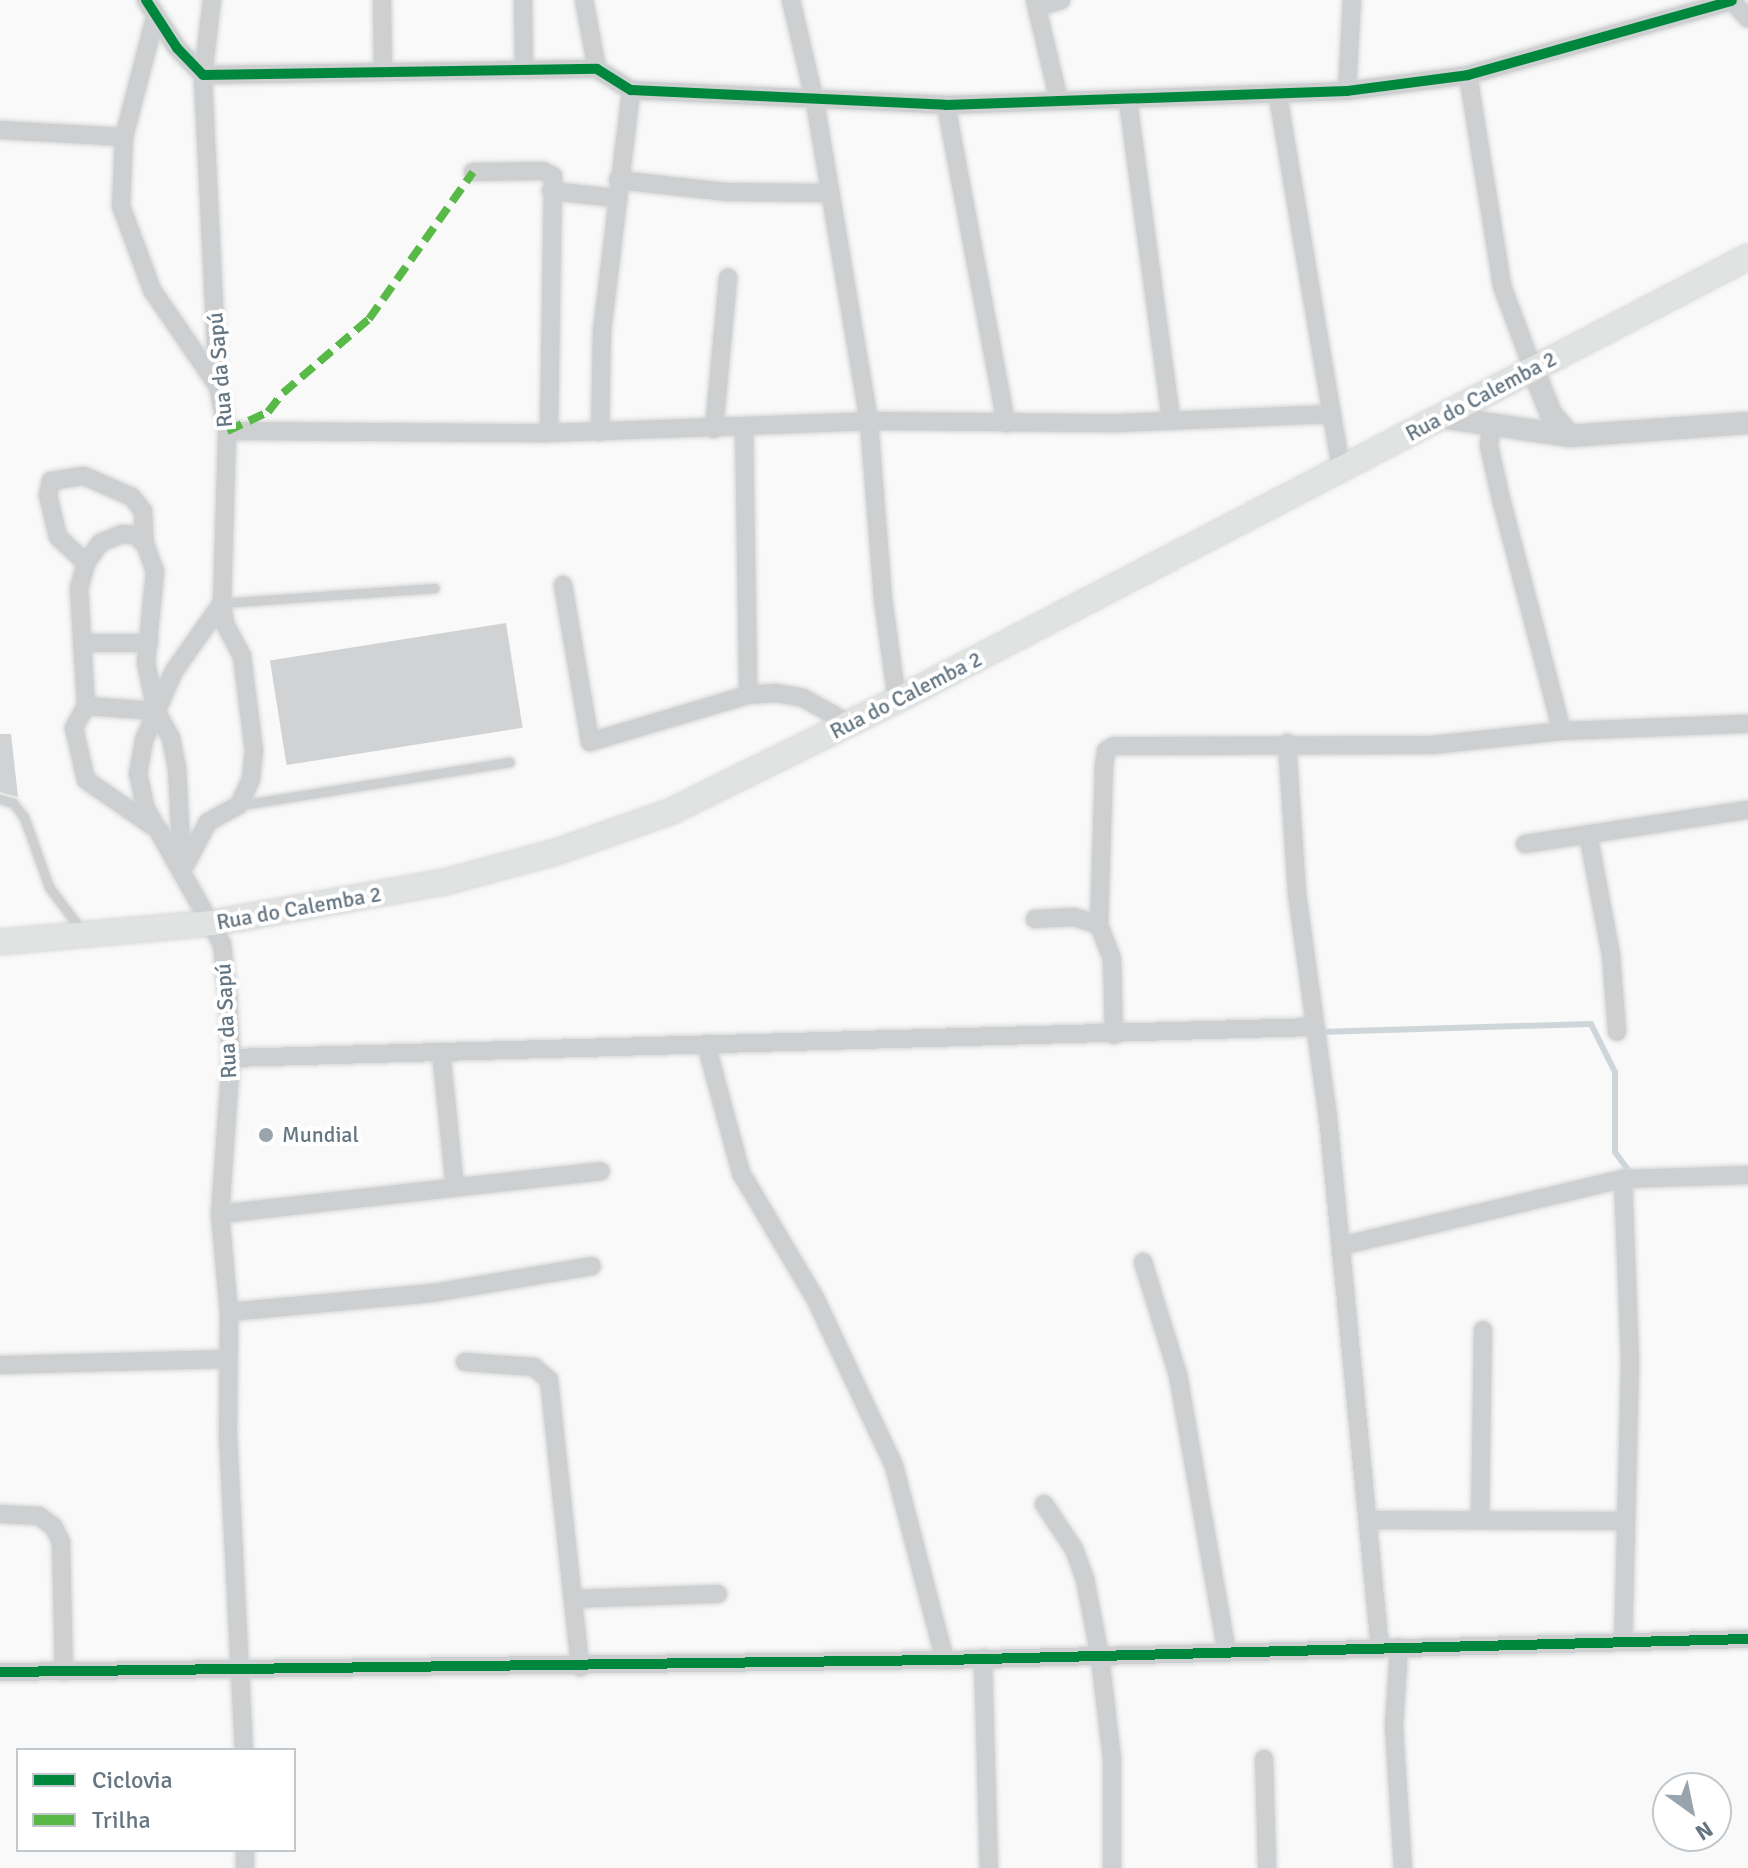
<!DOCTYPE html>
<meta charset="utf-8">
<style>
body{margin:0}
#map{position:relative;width:1748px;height:1868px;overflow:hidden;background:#f9f9f9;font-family:Signika,sans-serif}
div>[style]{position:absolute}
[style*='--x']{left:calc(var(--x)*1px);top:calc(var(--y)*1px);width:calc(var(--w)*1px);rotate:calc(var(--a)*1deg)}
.stream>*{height:6px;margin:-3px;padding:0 3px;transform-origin:3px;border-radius:3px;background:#ced6d9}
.building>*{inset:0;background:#d0d2d3;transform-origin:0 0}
.roads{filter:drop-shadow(0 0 2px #d5d6d7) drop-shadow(0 0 2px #d5d6d7)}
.service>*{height:9px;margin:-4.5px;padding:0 4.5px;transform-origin:4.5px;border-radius:4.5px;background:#cecfd0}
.minor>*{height:18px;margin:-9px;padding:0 9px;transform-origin:9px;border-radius:9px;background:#cecfd0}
.tertiary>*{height:22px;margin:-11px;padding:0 11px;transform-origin:11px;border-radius:11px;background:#cecfd0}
.secondary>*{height:24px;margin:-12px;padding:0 12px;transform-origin:12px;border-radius:12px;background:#e1e2e2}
.quiet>*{height:8px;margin-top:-4px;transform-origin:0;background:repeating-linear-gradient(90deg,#58b947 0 16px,transparent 0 24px)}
.cycleway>*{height:10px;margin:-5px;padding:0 5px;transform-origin:5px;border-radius:5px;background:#00873e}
.dots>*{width:22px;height:22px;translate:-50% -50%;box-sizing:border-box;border:4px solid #fff;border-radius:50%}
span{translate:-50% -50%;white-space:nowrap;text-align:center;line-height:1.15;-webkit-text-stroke:8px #fff;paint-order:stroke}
.street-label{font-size:22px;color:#657683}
.poi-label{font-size:22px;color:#657683}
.left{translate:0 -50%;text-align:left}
.legend{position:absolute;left:16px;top:1748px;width:280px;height:104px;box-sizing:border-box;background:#fff;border:2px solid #c1c8cd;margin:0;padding:10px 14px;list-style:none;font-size:24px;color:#657683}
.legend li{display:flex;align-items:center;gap:16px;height:40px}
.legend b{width:40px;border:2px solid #c1c8cd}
.north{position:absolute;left:1652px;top:1772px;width:80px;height:80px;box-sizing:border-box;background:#fff;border:2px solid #c1c8cd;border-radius:50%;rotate:147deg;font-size:22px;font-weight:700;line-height:32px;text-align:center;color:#657683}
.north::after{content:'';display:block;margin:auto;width:28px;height:36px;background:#99a4ac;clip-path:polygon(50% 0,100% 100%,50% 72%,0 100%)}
</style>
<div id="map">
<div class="stream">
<div style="--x:1319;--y:1032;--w:272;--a:-1.7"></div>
<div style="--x:1591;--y:1024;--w:54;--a:63.4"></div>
<div style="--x:1615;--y:1072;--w:80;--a:90"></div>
<div style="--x:1615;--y:1152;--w:27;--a:54"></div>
</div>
<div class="building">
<div style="left:506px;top:623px;width:106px;height:239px;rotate:81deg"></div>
<div style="clip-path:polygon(0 734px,11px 734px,18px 797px,0 792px)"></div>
</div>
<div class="roads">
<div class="service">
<div style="--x:222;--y:603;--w:213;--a:-4"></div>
<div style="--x:0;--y:799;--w:14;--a:17"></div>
<div style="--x:13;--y:803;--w:18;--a:52"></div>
<div style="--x:24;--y:817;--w:74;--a:70.3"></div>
<div style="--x:49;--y:887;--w:55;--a:53.1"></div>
<div style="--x:241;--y:805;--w:272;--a:-9.1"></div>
</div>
<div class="minor">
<div style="--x:146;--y:0;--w:57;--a:57.1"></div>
<div style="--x:177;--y:48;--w:37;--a:46"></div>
<div style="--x:203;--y:75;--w:394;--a:-0.9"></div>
<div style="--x:597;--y:69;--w:40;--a:32"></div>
<div style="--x:631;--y:90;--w:315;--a:2.7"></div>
<div style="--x:946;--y:105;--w:401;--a:-2"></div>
<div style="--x:1347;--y:91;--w:122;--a:-7.5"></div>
<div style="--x:1468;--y:75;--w:274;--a:-15.7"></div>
<div style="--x:382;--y:0;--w:69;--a:89.2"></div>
<div style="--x:523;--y:0;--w:68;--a:89.2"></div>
<div style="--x:584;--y:0;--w:70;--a:79.3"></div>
<div style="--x:791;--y:0;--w:105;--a:76.8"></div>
<div style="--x:815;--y:102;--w:324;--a:80.4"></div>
<div style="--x:869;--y:421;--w:179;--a:85.5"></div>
<div style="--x:883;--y:599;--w:102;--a:82.1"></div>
<div style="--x:1035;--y:0;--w:104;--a:76.6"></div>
<div style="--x:1731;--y:0;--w:25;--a:47"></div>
<div style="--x:1037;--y:7;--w:25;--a:-16"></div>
<div style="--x:155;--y:18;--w:123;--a:104.6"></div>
<div style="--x:124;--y:137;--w:69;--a:92.5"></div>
<div style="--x:121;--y:206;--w:90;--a:69.7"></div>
<div style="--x:152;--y:290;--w:115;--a:55.6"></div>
<div style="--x:1468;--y:75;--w:214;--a:80.8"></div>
<div style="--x:1502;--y:286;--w:89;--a:69.5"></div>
<div style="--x:1347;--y:91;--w:91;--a:-86.9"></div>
<div style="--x:1278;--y:96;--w:378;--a:80.4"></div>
<div style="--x:1128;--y:101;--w:323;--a:82.3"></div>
<div style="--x:946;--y:105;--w:324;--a:79.3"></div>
<div style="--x:0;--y:130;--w:124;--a:3.2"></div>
<div style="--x:473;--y:172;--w:70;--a:-0.8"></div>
<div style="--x:543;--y:171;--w:11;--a:27"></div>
<div style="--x:553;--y:176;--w:257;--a:90.9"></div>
<div style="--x:618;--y:180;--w:110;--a:6.3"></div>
<div style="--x:727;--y:192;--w:101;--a:0.6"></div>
<div style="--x:551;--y:191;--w:64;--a:6.2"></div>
<div style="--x:744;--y:426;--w:269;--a:89.1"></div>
<div style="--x:1491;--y:427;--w:19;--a:96"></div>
<div style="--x:1489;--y:446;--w:50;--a:77.3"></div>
<div style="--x:1500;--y:495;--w:244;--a:75.3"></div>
<div style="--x:714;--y:429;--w:152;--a:-84.7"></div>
<div style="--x:227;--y:431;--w:322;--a:0.4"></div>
<div style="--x:549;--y:433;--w:320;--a:-2.1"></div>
<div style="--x:869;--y:421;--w:250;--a:0.5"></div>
<div style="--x:1119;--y:423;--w:213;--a:-2.4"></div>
<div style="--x:600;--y:432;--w:101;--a:-88.9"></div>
<div style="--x:602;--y:331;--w:243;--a:-83.1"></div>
<div style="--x:86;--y:563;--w:38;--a:-137"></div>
<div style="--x:58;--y:537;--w:43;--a:-103.4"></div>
<div style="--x:48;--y:495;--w:14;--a:-78"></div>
<div style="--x:51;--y:481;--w:33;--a:-9"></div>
<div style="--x:84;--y:476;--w:52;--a:23.6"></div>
<div style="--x:132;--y:497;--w:18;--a:52"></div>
<div style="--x:143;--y:511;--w:33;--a:87"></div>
<div style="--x:563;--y:585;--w:159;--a:80.2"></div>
<div style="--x:590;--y:742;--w:165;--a:-16.6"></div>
<div style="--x:748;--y:695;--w:28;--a:-4"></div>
<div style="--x:776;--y:693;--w:27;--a:10"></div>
<div style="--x:803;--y:698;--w:54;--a:29"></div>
<div style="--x:222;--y:603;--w:83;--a:125.2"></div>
<div style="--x:174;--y:671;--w:75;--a:113.5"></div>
<div style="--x:144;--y:740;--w:34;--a:100"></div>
<div style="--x:138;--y:773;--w:35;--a:78"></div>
<div style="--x:145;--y:807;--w:157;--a:60.7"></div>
<div style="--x:222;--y:944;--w:56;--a:83.9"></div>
<div style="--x:228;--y:1000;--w:58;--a:87"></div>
<div style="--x:231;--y:1058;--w:156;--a:94"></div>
<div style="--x:220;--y:1214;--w:98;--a:84.8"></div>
<div style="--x:229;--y:1312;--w:124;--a:90.5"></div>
<div style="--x:228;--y:1436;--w:314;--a:87.1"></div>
<div style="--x:82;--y:643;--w:67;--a:0"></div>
<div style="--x:86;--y:706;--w:25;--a:119"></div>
<div style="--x:74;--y:728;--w:53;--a:77"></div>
<div style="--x:86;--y:780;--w:90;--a:34.6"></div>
<div style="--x:156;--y:711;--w:70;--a:-175.9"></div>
<div style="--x:86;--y:706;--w:118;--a:-93.4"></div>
<div style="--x:79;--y:588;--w:26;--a:-74"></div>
<div style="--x:86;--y:563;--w:24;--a:-55"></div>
<div style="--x:100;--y:543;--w:24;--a:-22"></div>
<div style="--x:122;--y:534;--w:13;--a:4"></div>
<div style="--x:135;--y:535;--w:13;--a:42"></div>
<div style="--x:145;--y:544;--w:29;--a:70"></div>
<div style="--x:155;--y:571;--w:92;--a:95.6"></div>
<div style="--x:146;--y:663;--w:49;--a:78.2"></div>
<div style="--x:156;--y:711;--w:31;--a:61"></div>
<div style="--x:171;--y:738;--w:31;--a:79"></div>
<div style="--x:177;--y:768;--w:96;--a:87"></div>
<div style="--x:1287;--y:743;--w:151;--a:86.2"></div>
<div style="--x:1297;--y:894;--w:225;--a:82.1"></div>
<div style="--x:1328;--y:1117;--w:534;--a:84.41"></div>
<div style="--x:1588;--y:834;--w:123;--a:79.2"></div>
<div style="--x:1611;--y:955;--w:77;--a:85.5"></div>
<div style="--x:1525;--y:844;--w:226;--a:-8.7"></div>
<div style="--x:182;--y:871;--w:55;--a:-62"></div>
<div style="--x:208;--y:822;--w:35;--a:-29"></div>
<div style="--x:239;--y:805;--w:29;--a:-65"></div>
<div style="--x:251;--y:779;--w:28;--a:-84"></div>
<div style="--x:254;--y:751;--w:96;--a:-97.2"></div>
<div style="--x:242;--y:656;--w:36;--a:-118"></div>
<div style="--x:225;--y:624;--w:21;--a:-98"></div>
<div style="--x:222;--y:603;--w:172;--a:-88.3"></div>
<div style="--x:227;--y:431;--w:46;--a:-101.3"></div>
<div style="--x:218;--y:386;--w:311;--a:-92.8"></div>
<div style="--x:203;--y:75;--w:76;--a:-83.2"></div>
<div style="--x:1035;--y:919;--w:39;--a:-3"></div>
<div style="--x:1074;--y:917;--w:26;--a:18"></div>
<div style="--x:1099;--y:925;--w:36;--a:69"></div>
<div style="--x:1112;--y:959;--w:76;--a:88.5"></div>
<div style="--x:1099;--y:925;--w:159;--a:-88.2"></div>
<div style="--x:1104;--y:766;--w:15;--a:-82"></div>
<div style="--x:1106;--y:751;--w:9;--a:-32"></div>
<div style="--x:1114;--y:746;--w:318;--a:-0.2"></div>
<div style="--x:1432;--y:745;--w:131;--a:-6.1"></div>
<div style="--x:1562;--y:731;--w:186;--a:-2.2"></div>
<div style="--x:706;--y:1044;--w:134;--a:74.8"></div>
<div style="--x:741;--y:1173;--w:145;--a:59.4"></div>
<div style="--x:815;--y:1298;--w:186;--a:64.8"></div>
<div style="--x:894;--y:1466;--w:201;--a:75.3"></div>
<div style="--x:441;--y:1052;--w:136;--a:84.1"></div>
<div style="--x:231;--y:1058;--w:1085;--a:-1.64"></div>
<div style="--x:1623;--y:1179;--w:184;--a:87.8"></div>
<div style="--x:1630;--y:1363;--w:279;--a:91.4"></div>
<div style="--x:220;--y:1214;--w:383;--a:-6.4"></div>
<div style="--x:1341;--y:1246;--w:290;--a:-13.4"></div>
<div style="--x:1623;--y:1179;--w:125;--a:-1.8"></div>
<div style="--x:1143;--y:1262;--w:118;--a:72.8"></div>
<div style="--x:1178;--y:1375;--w:281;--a:80"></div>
<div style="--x:229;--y:1312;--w:205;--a:-5.3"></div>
<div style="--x:433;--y:1293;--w:161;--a:-9.6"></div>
<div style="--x:465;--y:1362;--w:69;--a:4.1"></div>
<div style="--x:534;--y:1367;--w:20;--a:41"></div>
<div style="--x:549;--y:1380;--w:289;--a:83.8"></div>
<div style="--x:0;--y:1365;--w:228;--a:-1.5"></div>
<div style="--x:1044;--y:1504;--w:54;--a:56.3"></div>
<div style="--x:1074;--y:1549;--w:32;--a:70"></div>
<div style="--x:1085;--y:1579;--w:79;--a:79.1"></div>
<div style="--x:1100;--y:1657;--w:103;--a:83.3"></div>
<div style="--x:1112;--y:1759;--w:109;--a:90"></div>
<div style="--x:0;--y:1514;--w:39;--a:3"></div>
<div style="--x:39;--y:1516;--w:17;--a:36"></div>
<div style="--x:53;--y:1526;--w:18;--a:63"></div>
<div style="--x:61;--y:1542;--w:130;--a:88.7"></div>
<div style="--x:1480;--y:1517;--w:187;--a:-89.1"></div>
<div style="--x:1368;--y:1520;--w:256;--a:0.2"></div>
<div style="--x:573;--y:1599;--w:145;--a:-2"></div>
<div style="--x:1399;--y:1647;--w:79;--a:93.6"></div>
<div style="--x:1394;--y:1726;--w:142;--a:86.4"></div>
<div style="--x:983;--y:1658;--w:210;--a:88.4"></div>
<div style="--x:0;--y:1672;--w:945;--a:-0.73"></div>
<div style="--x:945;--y:1660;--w:803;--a:-1.5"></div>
<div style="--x:1264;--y:1759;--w:109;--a:88.4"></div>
<div style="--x:245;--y:1868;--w:18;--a:-90"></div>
</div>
<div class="tertiary">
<div style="--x:1533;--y:369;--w:48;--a:68.2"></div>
<div style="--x:1551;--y:414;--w:29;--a:49"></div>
<div style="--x:1441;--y:417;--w:130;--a:8.4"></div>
<div style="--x:1570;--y:436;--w:178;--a:-4.2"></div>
</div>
<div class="secondary">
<div style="--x:0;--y:942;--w:213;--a:-5.1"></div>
<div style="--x:212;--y:923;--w:237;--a:-10"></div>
<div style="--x:445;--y:882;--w:118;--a:-15.2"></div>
<div style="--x:559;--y:851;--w:120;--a:-19.5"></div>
<div style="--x:672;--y:811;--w:251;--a:-26.3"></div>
<div style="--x:897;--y:700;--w:959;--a:-27.5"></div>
</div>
</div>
<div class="quiet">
<div style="--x:227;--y:431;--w:45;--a:-24.9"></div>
<div style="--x:268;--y:412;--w:24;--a:-52"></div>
<div style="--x:283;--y:393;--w:113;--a:-40.7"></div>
<div style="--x:369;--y:319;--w:180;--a:-54.7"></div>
</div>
<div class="cycleway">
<div style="--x:146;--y:0;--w:57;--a:57.1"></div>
<div style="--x:177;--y:48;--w:37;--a:46"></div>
<div style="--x:203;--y:75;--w:394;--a:-0.9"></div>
<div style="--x:597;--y:69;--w:40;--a:32"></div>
<div style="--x:631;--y:90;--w:315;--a:2.7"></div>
<div style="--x:946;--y:105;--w:401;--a:-2"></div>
<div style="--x:1347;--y:91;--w:122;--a:-7.5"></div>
<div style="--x:1468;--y:75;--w:274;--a:-15.7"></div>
<div style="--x:0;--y:1672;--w:945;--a:-0.73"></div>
<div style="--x:945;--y:1660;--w:803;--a:-1.5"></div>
</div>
<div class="dots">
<div style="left:266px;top:1135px;background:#99a4ac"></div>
</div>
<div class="street-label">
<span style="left:220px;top:370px;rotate:-95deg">Rua da Sapú</span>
<span style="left:1481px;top:396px;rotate:-28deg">Rua do Calemba 2</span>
<span style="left:906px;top:695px;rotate:-27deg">Rua do Calemba 2</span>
<span style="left:299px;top:908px;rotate:-10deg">Rua do Calemba 2</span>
<span style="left:226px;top:1021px;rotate:-93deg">Rua da Sapú</span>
</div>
<div class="poi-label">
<span class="left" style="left:282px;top:1135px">Mundial</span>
</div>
<ul class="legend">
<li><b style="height:10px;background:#00873e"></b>Ciclovia</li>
<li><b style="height:10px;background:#58b947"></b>Trilha</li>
</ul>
<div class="north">N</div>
</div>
